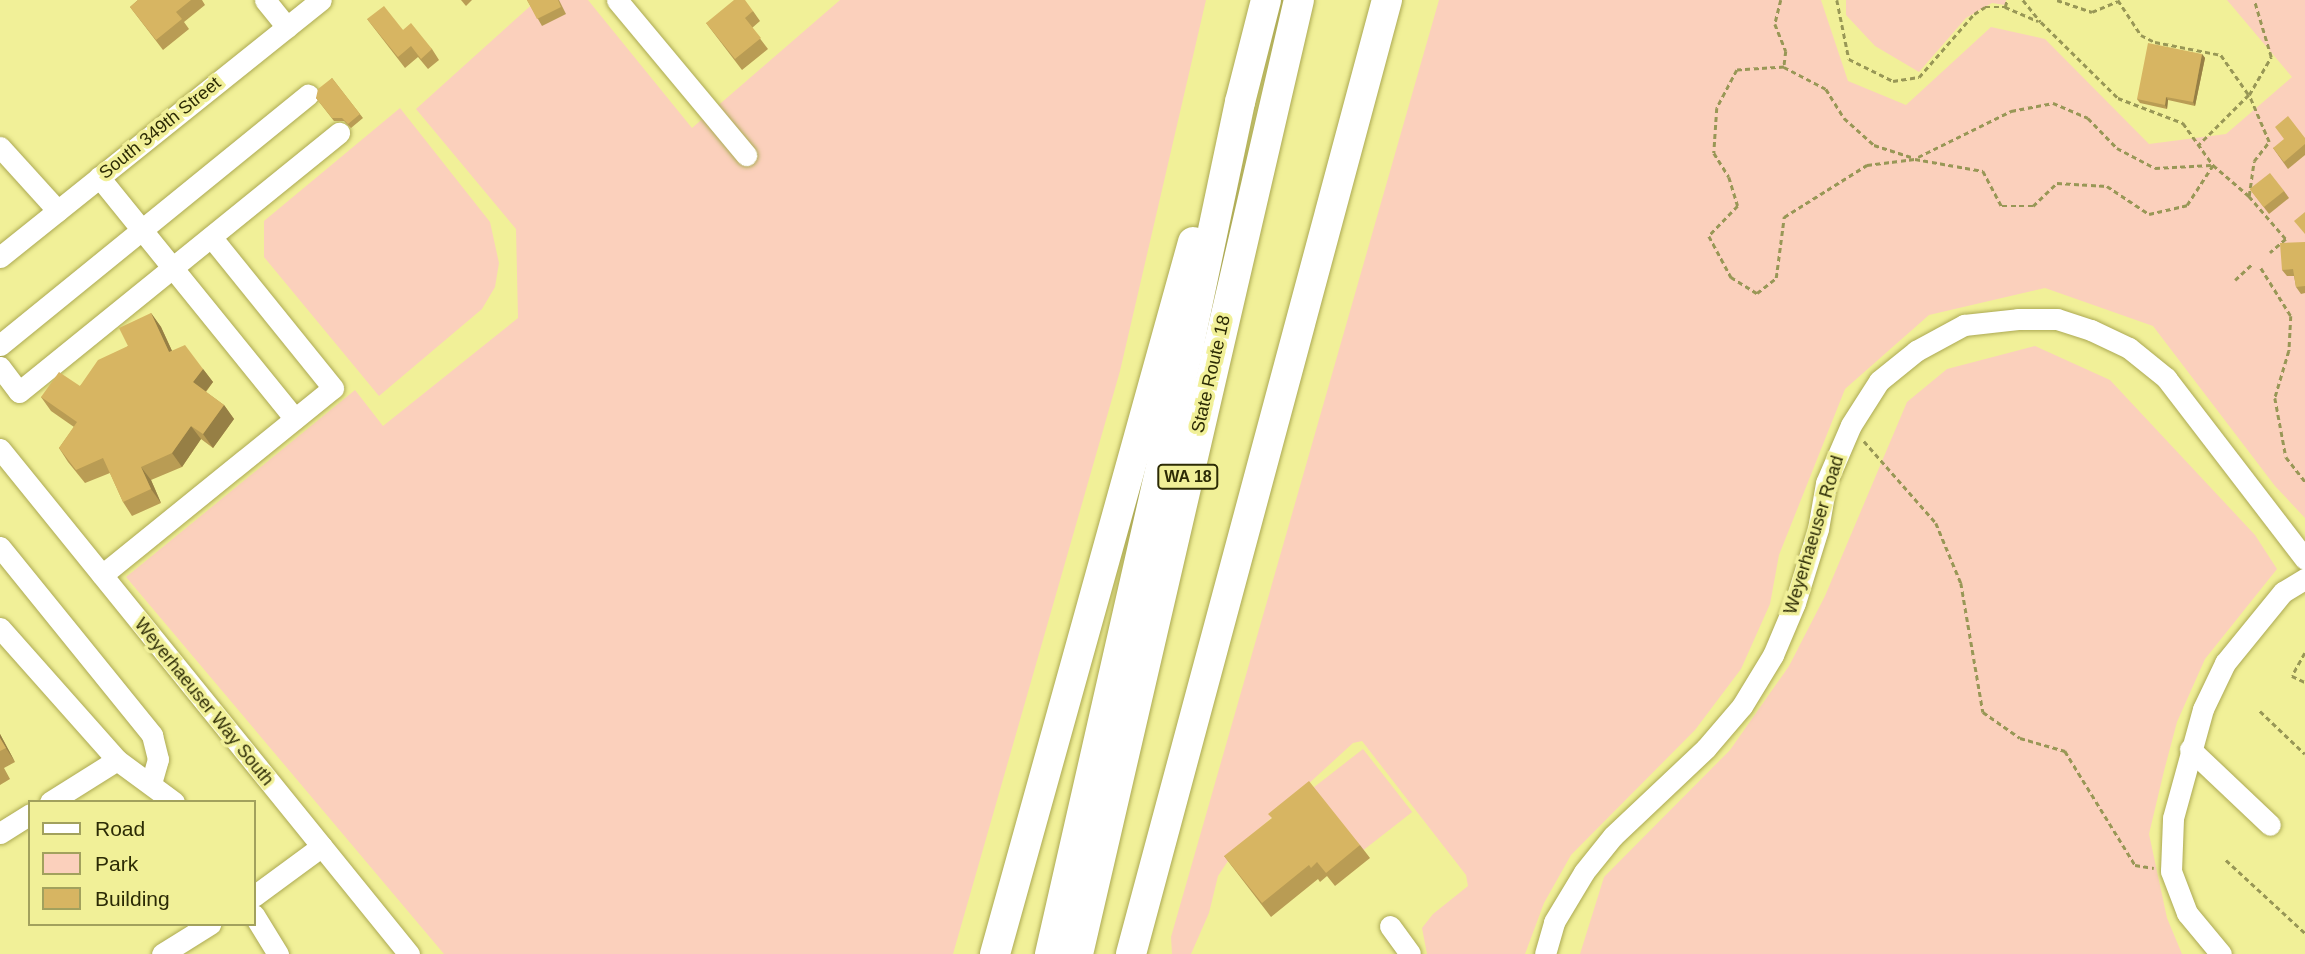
<!DOCTYPE html>
<style>
body{margin:0}
#map{position:relative;width:2305px;height:954px;overflow:hidden;background:#f1f098;font-family:Arial,sans-serif}
div>[style]{position:absolute}
[style*='--x']{left:calc(var(--x)*1px);top:calc(var(--y)*1px);width:calc(var(--w)*1px);rotate:calc(var(--a)*1deg)}
.green>*{inset:0;background:#fbd0bc;transform-origin:0 0}
.path>*{height:2.5px;margin-top:-1.25px;transform-origin:0;background:repeating-linear-gradient(90deg,#989756 0 5px,transparent 0 8.5px)}
.roads{filter:drop-shadow(0 0 2px #aca953) drop-shadow(0 0 2px #aca953)}
.minor>*{height:21px;margin:-10.5px;padding:0 10.5px;transform-origin:10.5px;border-radius:10.5px;background:#fff}
.highway>*{height:30px;margin:-15px;padding:0 15px;transform-origin:15px;border-radius:15px;background:#fff}
.wall>*{inset:0;background:#b99c54}
.shaded-wall>*{inset:0;background:#967f45}
.building>*{inset:0;background:#d7b562;transform-origin:0 0}
span{translate:-50% -50%;white-space:nowrap;text-align:center;line-height:1.15;-webkit-text-stroke:7px #f1f098;paint-order:stroke}
.shield-label span{padding:2px 5px;background:#f1f098;border:2px solid;border-radius:5px;-webkit-text-stroke-width:0}
.shield-label{font-size:16px;color:#2c2b05;font-weight:700}
.street-label{font-size:18px;color:#2c2b05}
.legend{position:absolute;left:28px;top:800px;width:228px;height:126px;box-sizing:border-box;background:#f1f098;border:2px solid #a2a15d;margin:0;padding:9px 12px;list-style:none;font-size:21px;color:#2c2b05}
.legend li{display:flex;align-items:center;gap:14px;height:35px}
.legend b{width:35px;border:2px solid #a2a15d}
</style>
<div id="map">
<div class="green">
<div style="clip-path:polygon(537px 0,588px 0,692px 128px,840px 0,1206px 0,1120px 371px,953px 954px,444px 954px,126px 577px,355px 390px,383px 426px,518px 318px,516px 229px,416px 109px)"></div>
<div style="clip-path:polygon(1439px 0,1821px 0,1848px 81px,1906px 105px,1991px 27px,2045px 39px,2149px 144px,2226px 134px,2292px 77px,2227px 0,2305px 0,2305px 518px,2275px 486px,2153px 326px,2045px 288px,1929px 315px,1845px 389px,1779px 555px,1770px 604px,1741px 669px,1695px 730px,1571px 855px,1544px 903px,1525px 954px,1427px 954px,1422px 928px,1433px 914px,1468px 886px,1466px 875px,1362px 741px,1353px 743px,1234px 852px,1218px 876px,1209px 913px,1191px 954px,1172px 954px,1171px 937px)"></div>
<div style="clip-path:polygon(1846px 0,2006px 0,2005px 5px,1992px 3px,1966px 18px,1919px 72px,1875px 46px,1846px 15px)"></div>
<div style="clip-path:polygon(400px 108px,490px 222px,499px 263px,495px 287px,482px 309px,379px 396px,264px 257px,264px 221px)"></div>
<div style="clip-path:polygon(2035px 346px,2110px 380px,2255px 535px,2277px 569px,2205px 659px,2177px 722px,2164px 771px,2149px 834px,2167px 918px,2182px 954px,1580px 954px,1604px 877px,1730px 750px,1789px 666px,1825px 596px,1907px 402px,1947px 369px)"></div>
<div style="left:1363px;top:749px;width:80px;height:63px;rotate:52deg"></div>
</div>
<div class="path">
<div style="--x:1781;--y:0;--w:25;--a:104"></div>
<div style="--x:1775;--y:24;--w:29;--a:68"></div>
<div style="--x:1786;--y:51;--w:16;--a:97"></div>
<div style="--x:1784;--y:67;--w:47;--a:176.3"></div>
<div style="--x:1737;--y:70;--w:43;--a:117.8"></div>
<div style="--x:1717;--y:108;--w:45;--a:93.8"></div>
<div style="--x:1714;--y:153;--w:28;--a:58"></div>
<div style="--x:1729;--y:177;--w:30;--a:73"></div>
<div style="--x:1738;--y:206;--w:42;--a:134"></div>
<div style="--x:1709;--y:236;--w:47;--a:61.8"></div>
<div style="--x:1731;--y:277;--w:31;--a:32"></div>
<div style="--x:1757;--y:293;--w:24;--a:-38"></div>
<div style="--x:1776;--y:278;--w:62;--a:-82.5"></div>
<div style="--x:1784;--y:217;--w:98;--a:-32.1"></div>
<div style="--x:1867;--y:165;--w:48;--a:-7.1"></div>
<div style="--x:1915;--y:159;--w:69;--a:10"></div>
<div style="--x:1983;--y:171;--w:40;--a:62"></div>
<div style="--x:2002;--y:206;--w:31;--a:0"></div>
<div style="--x:2033;--y:206;--w:33;--a:-44"></div>
<div style="--x:2057;--y:183;--w:50;--a:3.4"></div>
<div style="--x:2107;--y:186;--w:50;--a:33.7"></div>
<div style="--x:2149;--y:214;--w:39;--a:-13"></div>
<div style="--x:2187;--y:205;--w:48;--a:-57"></div>
<div style="--x:2213;--y:165;--w:48;--a:40.7"></div>
<div style="--x:2249;--y:196;--w:57;--a:49.3"></div>
<div style="--x:2286;--y:239;--w:21;--a:139"></div>
<div style="--x:1837;--y:0;--w:60;--a:78.5"></div>
<div style="--x:1849;--y:59;--w:49;--a:26.6"></div>
<div style="--x:1893;--y:81;--w:26;--a:-9"></div>
<div style="--x:1919;--y:77;--w:84;--a:-48.9"></div>
<div style="--x:1974;--y:14;--w:13;--a:-32"></div>
<div style="--x:1985;--y:7;--w:20;--a:0"></div>
<div style="--x:2005;--y:7;--w:7;--a:-74"></div>
<div style="--x:2023;--y:0;--w:28;--a:51"></div>
<div style="--x:2041;--y:22;--w:108;--a:44.6"></div>
<div style="--x:2118;--y:98;--w:70;--a:21"></div>
<div style="--x:2183;--y:123;--w:52;--a:54.5"></div>
<div style="--x:2057;--y:0;--w:37;--a:19"></div>
<div style="--x:2092;--y:12;--w:28;--a:-23"></div>
<div style="--x:2118;--y:0;--w:42;--a:56.7"></div>
<div style="--x:2141;--y:35;--w:16;--a:27"></div>
<div style="--x:2155;--y:42;--w:67;--a:11.1"></div>
<div style="--x:2221;--y:55;--w:49;--a:55"></div>
<div style="--x:2249;--y:95;--w:71;--a:135"></div>
<div style="--x:2005;--y:7;--w:36;--a:23"></div>
<div style="--x:1784;--y:67;--w:47;--a:27.6"></div>
<div style="--x:1826;--y:89;--w:34;--a:58"></div>
<div style="--x:1844;--y:118;--w:40;--a:42"></div>
<div style="--x:1874;--y:145;--w:39;--a:18"></div>
<div style="--x:1918;--y:157;--w:104;--a:-26.3"></div>
<div style="--x:2011;--y:111;--w:43;--a:-10.8"></div>
<div style="--x:2053;--y:103;--w:38;--a:23"></div>
<div style="--x:2088;--y:118;--w:42;--a:46"></div>
<div style="--x:2117;--y:148;--w:43;--a:27.8"></div>
<div style="--x:2155;--y:168;--w:56;--a:-3.1"></div>
<div style="--x:2249;--y:196;--w:35;--a:-82"></div>
<div style="--x:2254;--y:161;--w:24;--a:-52"></div>
<div style="--x:2269;--y:142;--w:51;--a:-113.1"></div>
<div style="--x:2249;--y:95;--w:44;--a:-59.9"></div>
<div style="--x:2271;--y:57;--w:59;--a:-106.6"></div>
<div style="--x:2261;--y:268;--w:57;--a:58"></div>
<div style="--x:2291;--y:316;--w:35;--a:93"></div>
<div style="--x:2289;--y:351;--w:49;--a:106.6"></div>
<div style="--x:2275;--y:398;--w:60;--a:79.4"></div>
<div style="--x:2286;--y:457;--w:31;--a:52"></div>
<div style="--x:2235;--y:280;--w:22;--a:-43"></div>
<div style="--x:1864;--y:441;--w:109;--a:48.7"></div>
<div style="--x:1936;--y:523;--w:65;--a:67.4"></div>
<div style="--x:1961;--y:583;--w:131;--a:80.3"></div>
<div style="--x:1983;--y:712;--w:45;--a:35.1"></div>
<div style="--x:2020;--y:738;--w:47;--a:16.1"></div>
<div style="--x:2065;--y:751;--w:134;--a:58.4"></div>
<div style="--x:2135;--y:865;--w:19;--a:9"></div>
<div style="--x:2305;--y:653;--w:26;--a:119"></div>
<div style="--x:2292;--y:676;--w:14;--a:25"></div>
<div style="--x:2260;--y:711;--w:62;--a:43.7"></div>
<div style="--x:2226;--y:860;--w:108;--a:42.7"></div>
</div>
<div class="roads">
<div class="minor">
<div style="--x:265;--y:0;--w:35;--a:51"></div>
<div style="--x:617;--y:0;--w:202;--a:50.2"></div>
<div style="--x:0;--y:147;--w:86;--a:47.8"></div>
<div style="--x:99;--y:177;--w:311;--a:51"></div>
<div style="--x:0;--y:257;--w:411;--a:-38.7"></div>
<div style="--x:0;--y:345;--w:397;--a:-39.1"></div>
<div style="--x:0;--y:367;--w:31;--a:53"></div>
<div style="--x:19;--y:392;--w:412;--a:-39"></div>
<div style="--x:0;--y:449;--w:650;--a:51"></div>
<div style="--x:0;--y:547;--w:242;--a:51"></div>
<div style="--x:152;--y:735;--w:25;--a:76"></div>
<div style="--x:158;--y:759;--w:25;--a:106"></div>
<div style="--x:102;--y:575;--w:297;--a:-39"></div>
<div style="--x:333;--y:388;--w:194;--a:-128.9"></div>
<div style="--x:0;--y:628;--w:176;--a:48.4"></div>
<div style="--x:117;--y:760;--w:71;--a:36.4"></div>
<div style="--x:2190;--y:749;--w:110;--a:43.5"></div>
<div style="--x:50;--y:802;--w:79;--a:-32.1"></div>
<div style="--x:0;--y:833;--w:36;--a:-32"></div>
<div style="--x:254;--y:896;--w:84;--a:-36.3"></div>
<div style="--x:254;--y:915;--w:46;--a:58.4"></div>
<div style="--x:1390;--y:926;--w:34;--a:54"></div>
<div style="--x:162;--y:954;--w:57;--a:-32"></div>
<div style="--x:1545;--y:954;--w:33;--a:-74"></div>
<div style="--x:1554;--y:922;--w:58;--a:-59"></div>
<div style="--x:1584;--y:872;--w:46;--a:-51.1"></div>
<div style="--x:1613;--y:836;--w:128;--a:-43.4"></div>
<div style="--x:1706;--y:748;--w:55;--a:-49.4"></div>
<div style="--x:1742;--y:706;--w:60;--a:-58.7"></div>
<div style="--x:1773;--y:655;--w:56;--a:-67.1"></div>
<div style="--x:1795;--y:603;--w:77;--a:-72.7"></div>
<div style="--x:1818;--y:529;--w:47;--a:-80.1"></div>
<div style="--x:1826;--y:483;--w:63;--a:-66.7"></div>
<div style="--x:1851;--y:425;--w:52;--a:-57.5"></div>
<div style="--x:1879;--y:381;--w:48;--a:-39"></div>
<div style="--x:1916;--y:351;--w:55;--a:-28.4"></div>
<div style="--x:1964;--y:325;--w:54;--a:-6.3"></div>
<div style="--x:2018;--y:319;--w:39;--a:0"></div>
<div style="--x:2057;--y:319;--w:36;--a:18"></div>
<div style="--x:2091;--y:330;--w:42;--a:25.3"></div>
<div style="--x:2129;--y:348;--w:48;--a:39"></div>
<div style="--x:2166;--y:378;--w:228;--a:52.5"></div>
<div style="--x:2221;--y:954;--w:53;--a:-129.7"></div>
<div style="--x:2187;--y:913;--w:45;--a:-110.9"></div>
<div style="--x:2171;--y:871;--w:53;--a:-87.8"></div>
<div style="--x:2173;--y:818;--w:113;--a:-74.6"></div>
<div style="--x:2203;--y:709;--w:51;--a:-64.4"></div>
<div style="--x:2225;--y:663;--w:92;--a:-50.8"></div>
<div style="--x:2283;--y:592;--w:26;--a:-31"></div>
</div>
<div class="highway">
<div style="--x:995;--y:954;--w:739;--a:-74.46"></div>
<div style="--x:1050;--y:954;--w:626;--a:-77.16"></div>
<div style="--x:1189;--y:344;--w:247;--a:-78.1"></div>
<div style="--x:1240;--y:102;--w:105;--a:-75.7"></div>
<div style="--x:1078;--y:954;--w:979;--a:-76.96"></div>
<div style="--x:1131;--y:954;--w:988;--a:-74.98"></div>
</div>
</div>
<div class="wall">
<div style="clip-path:polygon(138px 0,202px 0,205px 5px,184px 22px,189px 29px,163px 50px,130px 7px)"></div>
<div style="clip-path:polygon(461px 0,472px 0,466px 6px)"></div>
<div style="clip-path:polygon(527px 0,559px 0,566px 14px,542px 26px)"></div>
<div style="clip-path:polygon(753px 11px,760px 21px,752px 28px,768px 49px,742px 70px,706px 23px)"></div>
<div style="clip-path:polygon(367px 19px,403px 30px,432px 49px,439px 60px,428px 69px,418px 57px,405px 68px)"></div>
<div style="clip-path:polygon(2202px 54px,2205px 58px,2195px 106px,2168px 100px,2167px 109px,2140px 103px,2137px 99px)"></div>
<div style="clip-path:polygon(332px 78px,363px 118px,351px 128px,344px 121px,334px 121px,316px 98px)"></div>
<div style="clip-path:polygon(2305px 138px,2305px 155px,2288px 169px,2273px 148px)"></div>
<div style="clip-path:polygon(2250px 189px,2284px 191px,2289px 198px,2269px 214px)"></div>
<div style="clip-path:polygon(2305px 242px,2305px 293px,2301px 294px,2296px 287px,2294px 276px,2287px 276px,2282px 270px)"></div>
<div style="clip-path:polygon(151px 313px,161px 327px,172px 351px,203px 369px,213px 382px,206px 392px,224px 405px,234px 419px,213px 448px,201px 439px,182px 467px,151px 480px,161px 503px,132px 516px,123px 502px,110px 473px,85px 483px,68px 462px,59px 448px,74px 427px,51px 411px,41px 397px,80px 386px,128px 346px)"></div>
<div style="clip-path:polygon(0 734px,15px 762px,4px 768px,10px 779px,0 785px)"></div>
<div style="clip-path:polygon(1360px 845px,1370px 858px,1335px 886px,1327px 876px,1320px 882px,1318px 879px,1271px 917px,1224px 856px)"></div>
</div>
<div class="shaded-wall">
<div style="clip-path:polygon(2202px 54px,2205px 58px,2195px 106px,2193px 102px)"></div>
<div style="clip-path:polygon(2166px 97px,2168px 100px,2167px 109px,2165px 105px)"></div>
<div style="clip-path:polygon(151px 313px,161px 327px,179px 366px,169px 352px)"></div>
<div style="clip-path:polygon(203px 369px,213px 382px,202px 396px,193px 382px)"></div>
<div style="clip-path:polygon(224px 405px,234px 419px,213px 448px,203px 434px)"></div>
<div style="clip-path:polygon(191px 426px,201px 439px,182px 467px,172px 453px)"></div>
<div style="clip-path:polygon(141px 467px,151px 480px,161px 503px,151px 489px)"></div>
<div style="clip-path:polygon(0 734px,15px 762px,6px 748px,0 738px)"></div>
</div>
<div class="building">
<div style="clip-path:polygon(138px 0,191px 0,176px 12px,182px 19px,156px 40px,130px 7px)"></div>
<div style="clip-path:polygon(527px 0,558px 0,561px 7px,537px 19px)"></div>
<div style="clip-path:polygon(734px 0,745px 0,753px 11px,745px 18px,761px 38px,735px 59px,706px 23px)"></div>
<div style="clip-path:polygon(384px 6px,403px 30px,411px 23px,432px 49px,421px 59px,411px 46px,398px 57px,367px 19px)"></div>
<div style="clip-path:polygon(2148px 43px,2202px 54px,2193px 102px,2166px 97px,2165px 105px,2137px 99px)"></div>
<div style="clip-path:polygon(332px 78px,360px 114px,348px 124px,342px 118px,332px 118px,316px 98px,318px 89px)"></div>
<div style="clip-path:polygon(2288px 116px,2305px 138px,2305px 144px,2284px 162px,2273px 148px,2284px 139px,2275px 127px)"></div>
<div style="left:2270px;top:173px;width:23px;height:26px;rotate:52deg"></div>
<div style="clip-path:polygon(2305px 212px,2305px 234px,2294px 221px)"></div>
<div style="clip-path:polygon(2305px 242px,2305px 286px,2296px 287px,2293px 269px,2282px 270px,2280px 243px)"></div>
<div style="clip-path:polygon(151px 313px,169px 352px,185px 345px,203px 369px,193px 382px,224px 405px,203px 434px,191px 426px,172px 453px,141px 467px,151px 489px,123px 502px,103px 458px,76px 470px,59px 448px,77px 422px,41px 397px,59px 372px,80px 386px,98px 360px,128px 346px,119px 328px)"></div>
<div style="clip-path:polygon(0 738px,6px 748px,0 751px)"></div>
<div style="clip-path:polygon(1309px 781px,1360px 845px,1326px 873px,1317px 862px,1311px 868px,1309px 865px,1262px 903px,1224px 856px,1272px 818px,1268px 814px)"></div>
</div>
<div class="shield-label">
<span style="left:1188px;top:477px">WA 18</span>
</div>
<div class="street-label">
<span style="left:160px;top:128px;rotate:-39deg">South 349th Street</span>
<span style="left:1211px;top:374px;rotate:-77deg">State Route 18</span>
<span style="left:1814px;top:535px;rotate:-73deg">Weyerhaeuser Road</span>
<span style="left:204px;top:702px;rotate:51deg">Weyerhaeuser Way South</span>
</div>
<ul class="legend">
<li><b style="height:9px;background:#fff"></b>Road</li>
<li><b style="height:19px;background:#fbd0bc"></b>Park</li>
<li><b style="height:19px;background:#d7b562"></b>Building</li>
</ul>
</div>
